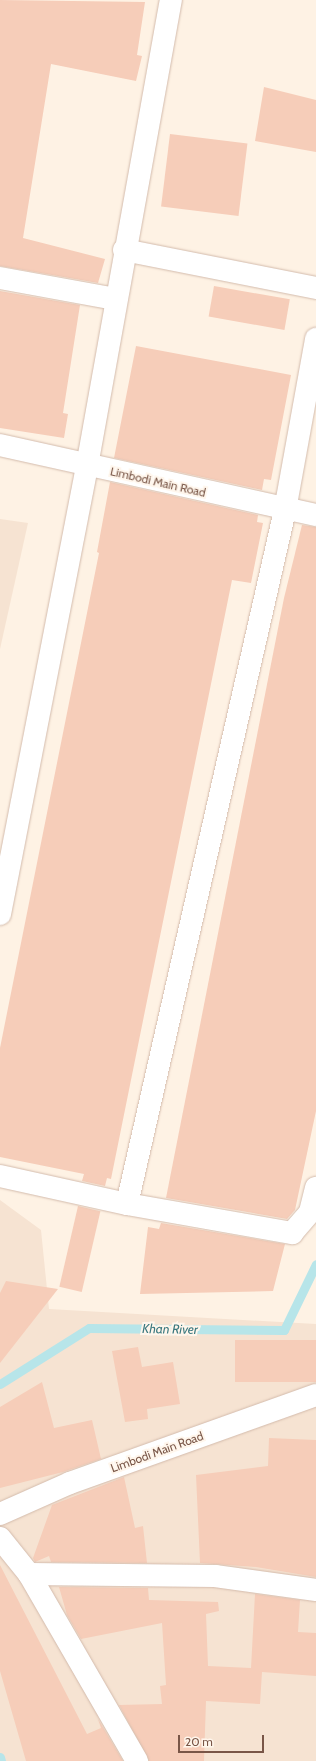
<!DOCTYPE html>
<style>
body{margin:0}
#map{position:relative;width:316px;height:1761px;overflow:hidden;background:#fef2e4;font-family:Cabin,sans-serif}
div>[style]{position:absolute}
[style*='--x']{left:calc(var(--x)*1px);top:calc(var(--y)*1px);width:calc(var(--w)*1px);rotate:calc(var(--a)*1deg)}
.residential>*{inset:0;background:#f6e3d2}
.stream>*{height:9px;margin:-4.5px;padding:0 4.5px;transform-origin:4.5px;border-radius:4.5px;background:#b7e5e9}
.building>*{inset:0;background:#f6cdb9;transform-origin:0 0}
.roads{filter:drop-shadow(0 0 1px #d3bbac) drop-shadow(0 0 1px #d3bbac)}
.minor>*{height:22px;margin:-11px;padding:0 11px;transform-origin:11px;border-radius:11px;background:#fff}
span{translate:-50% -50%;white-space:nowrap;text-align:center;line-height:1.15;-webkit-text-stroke:4px #fff6ec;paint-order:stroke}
.street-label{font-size:12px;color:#795647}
.water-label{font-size:13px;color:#3a787f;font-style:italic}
.scale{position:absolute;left:178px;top:1735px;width:86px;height:18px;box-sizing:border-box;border:2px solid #795647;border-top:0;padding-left:5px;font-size:12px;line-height:14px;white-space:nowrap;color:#795647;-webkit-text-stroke:3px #fff6ec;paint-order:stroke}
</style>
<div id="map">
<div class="residential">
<div style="clip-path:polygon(0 519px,28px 523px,0 649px)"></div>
<div style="clip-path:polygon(0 1200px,41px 1230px,49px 1309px,316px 1324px,316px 1761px,0 1761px)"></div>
</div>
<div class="stream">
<div style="--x:0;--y:1384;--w:105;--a:-32.2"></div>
<div style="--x:89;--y:1328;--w:195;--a:0.6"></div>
<div style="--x:284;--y:1330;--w:73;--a:-64.1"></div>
<div style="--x:0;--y:1757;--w:4;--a:76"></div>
</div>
<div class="building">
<div style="clip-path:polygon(0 0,145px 2px,137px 55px,142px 56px,136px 81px,51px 64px,23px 238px,105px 259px,98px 283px,0 266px)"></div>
<div style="clip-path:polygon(264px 87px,316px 100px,316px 152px,255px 141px)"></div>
<div style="left:170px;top:134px;width:78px;height:73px;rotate:7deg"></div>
<div style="left:214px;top:286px;width:77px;height:31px;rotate:10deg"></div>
<div style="clip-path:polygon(0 291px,80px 305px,63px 413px,68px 414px,64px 438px,0 428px)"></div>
<div style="clip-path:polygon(136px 346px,291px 375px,271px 480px,264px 479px,262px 490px,114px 458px)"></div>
<div style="clip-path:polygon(110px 482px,258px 515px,257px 522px,263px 523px,251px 583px,232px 580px,111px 1179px,107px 1178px,105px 1186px,82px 1181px,84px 1174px,0 1157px,0 1048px,99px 553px,97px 552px)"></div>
<div style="clip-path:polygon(302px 525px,316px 527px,316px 1111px,295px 1210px,287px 1219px,166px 1198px,284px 598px)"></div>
<div style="left:78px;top:1206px;width:23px;height:83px;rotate:13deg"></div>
<div style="clip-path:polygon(161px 1223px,285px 1244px,273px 1291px,140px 1294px,148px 1227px,159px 1229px)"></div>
<div style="clip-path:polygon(6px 1281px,58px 1289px,0 1363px,0 1293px)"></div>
<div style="left:316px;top:1340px;width:42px;height:81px;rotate:90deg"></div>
<div style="clip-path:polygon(138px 1347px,142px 1367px,173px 1362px,180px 1404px,147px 1409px,148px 1419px,125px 1422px,112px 1351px)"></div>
<div style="clip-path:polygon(42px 1382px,54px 1428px,92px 1420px,101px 1459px,63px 1472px,0 1488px,0 1407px)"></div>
<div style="clip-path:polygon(269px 1438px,316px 1440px,316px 1577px,256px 1567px,200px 1563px,196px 1475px,268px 1466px)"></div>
<div style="clip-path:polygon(124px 1477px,135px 1528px,143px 1526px,147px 1563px,51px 1562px,49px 1556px,35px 1562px,33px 1558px,52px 1505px)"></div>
<div style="clip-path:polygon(0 1565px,87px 1734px,101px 1728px,98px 1719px,123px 1761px,26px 1761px,0 1671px)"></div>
<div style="clip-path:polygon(59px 1587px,148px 1588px,149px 1600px,218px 1602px,219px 1611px,206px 1614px,208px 1666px,251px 1668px,255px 1594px,300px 1600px,298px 1632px,316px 1633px,316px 1676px,262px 1672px,260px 1704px,206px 1701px,204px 1761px,149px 1761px,119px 1705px,162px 1704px,160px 1686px,166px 1685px,162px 1623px,81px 1639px,67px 1615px)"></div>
</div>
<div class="roads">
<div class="minor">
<div style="--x:124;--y:250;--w:196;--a:11.2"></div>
<div style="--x:0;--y:278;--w:118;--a:10.3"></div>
<div style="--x:0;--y:445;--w:324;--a:12.5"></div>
<div style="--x:0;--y:914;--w:456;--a:-79"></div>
<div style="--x:87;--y:466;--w:474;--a:-79.8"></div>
<div style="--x:0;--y:1176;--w:130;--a:12.4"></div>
<div style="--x:127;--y:1204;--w:168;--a:10"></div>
<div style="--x:292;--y:1233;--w:28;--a:-49"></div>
<div style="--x:310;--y:1212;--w:25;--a:-76"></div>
<div style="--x:127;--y:1204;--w:712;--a:-77.17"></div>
<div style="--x:285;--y:510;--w:174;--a:-79.7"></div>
<div style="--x:0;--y:1514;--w:77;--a:-23.9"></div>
<div style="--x:70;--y:1483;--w:261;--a:-19.7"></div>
<div style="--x:0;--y:1538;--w:46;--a:51.1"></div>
<div style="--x:29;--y:1574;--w:216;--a:60"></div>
<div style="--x:29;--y:1574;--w:186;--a:0.6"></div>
<div style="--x:215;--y:1576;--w:102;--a:7.9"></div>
</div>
</div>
<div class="street-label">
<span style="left:158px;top:482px;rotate:13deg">Limbodi Main Road</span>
<span style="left:157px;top:1452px;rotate:-20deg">Limbodi Main Road</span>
</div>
<div class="water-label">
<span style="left:170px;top:1329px;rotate:1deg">Khan River</span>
</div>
<div class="scale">20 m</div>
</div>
